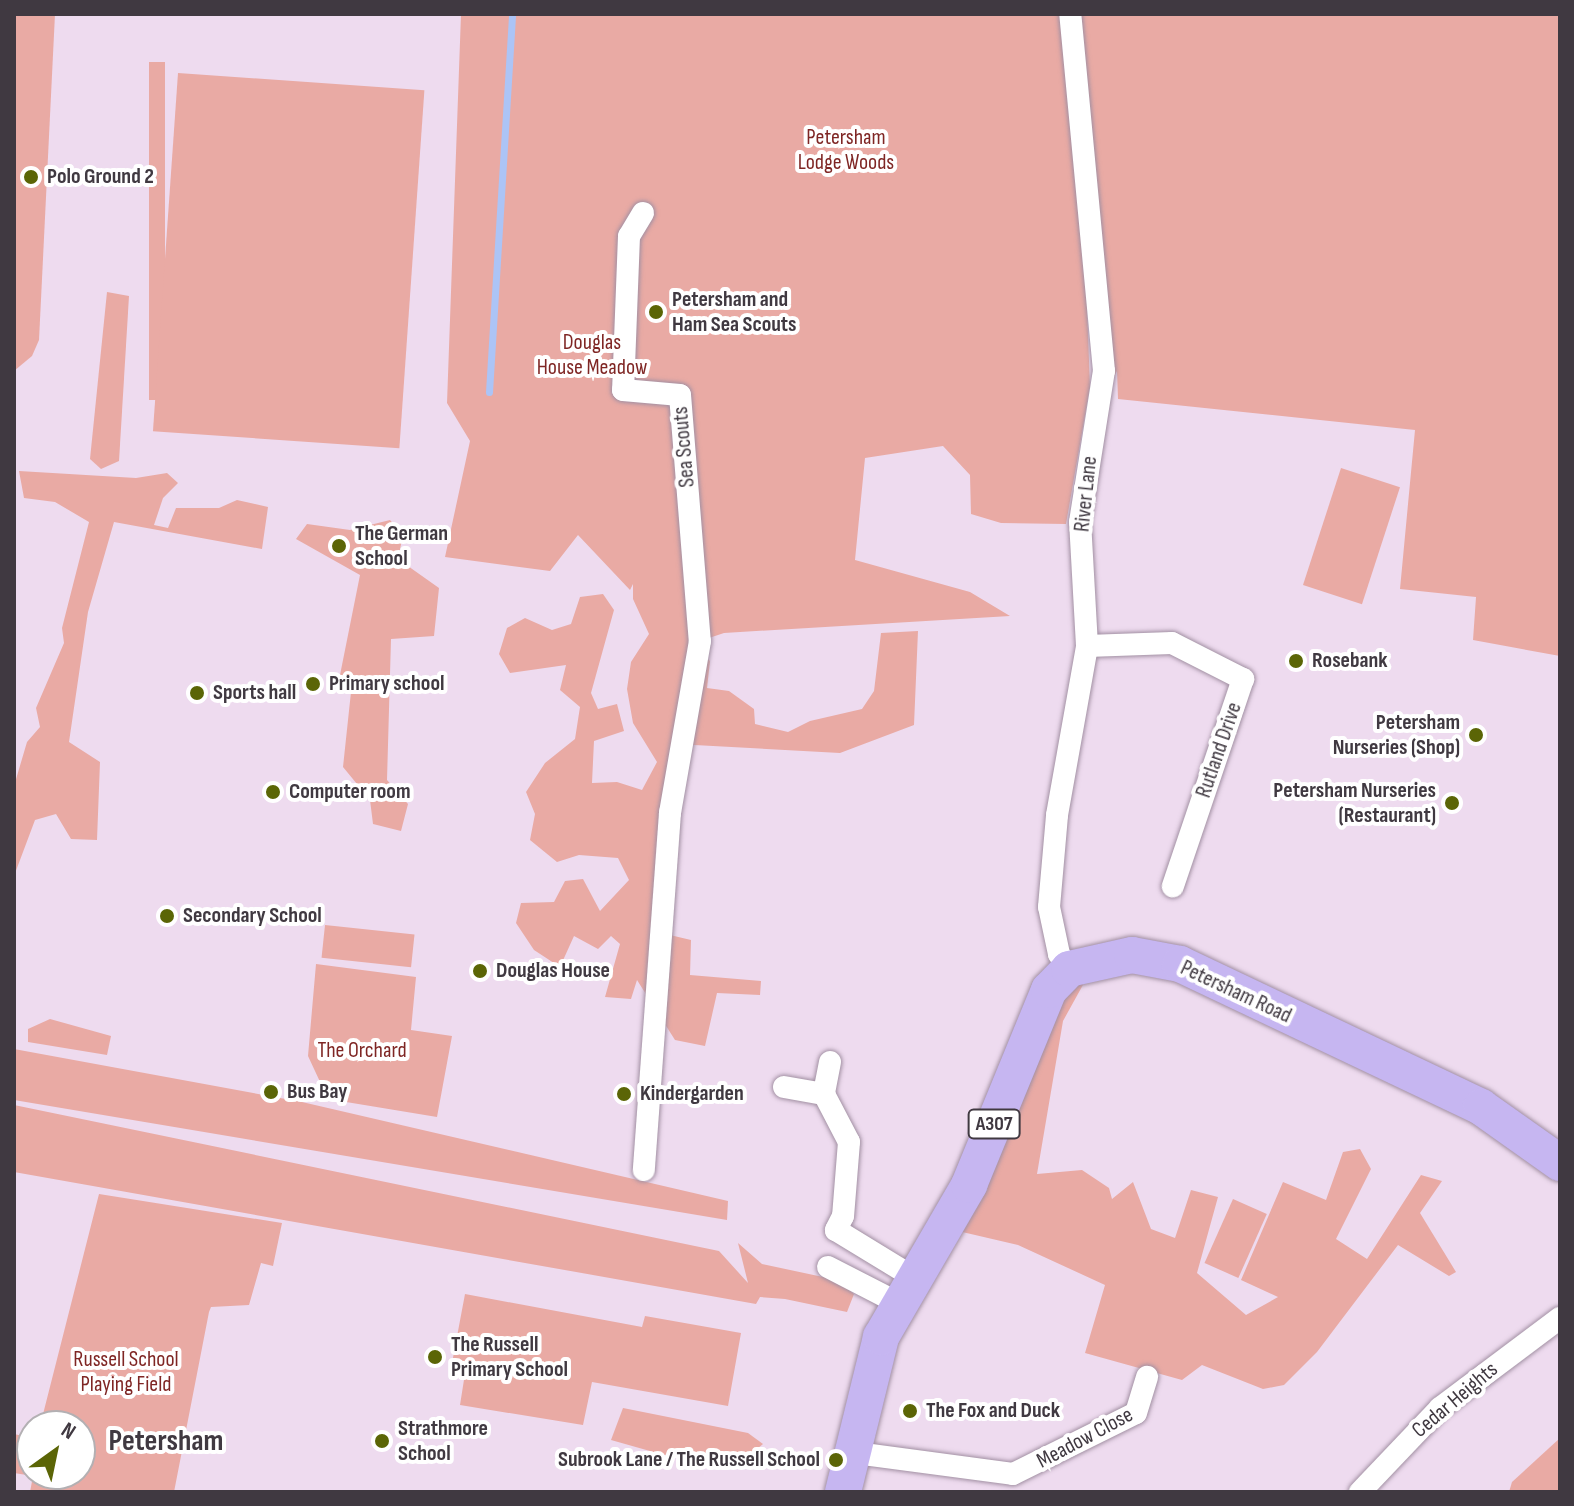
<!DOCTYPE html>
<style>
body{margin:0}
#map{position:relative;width:1574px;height:1506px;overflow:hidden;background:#eedbef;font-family:"Sofia Sans Condensed",sans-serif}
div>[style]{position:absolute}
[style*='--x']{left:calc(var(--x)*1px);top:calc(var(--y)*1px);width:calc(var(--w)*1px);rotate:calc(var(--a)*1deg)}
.green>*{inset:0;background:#e9aaa4;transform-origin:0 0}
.stream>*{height:7px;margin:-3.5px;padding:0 3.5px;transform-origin:3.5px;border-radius:3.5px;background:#acc4f6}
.roads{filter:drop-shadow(0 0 2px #a290a3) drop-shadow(0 0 2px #a290a3)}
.street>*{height:22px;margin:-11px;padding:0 11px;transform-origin:11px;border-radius:11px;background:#fff}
.primary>*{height:36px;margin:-18px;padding:0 18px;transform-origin:18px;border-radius:18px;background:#c6b6f1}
.dots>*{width:22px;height:22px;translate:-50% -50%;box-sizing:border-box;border:4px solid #fff;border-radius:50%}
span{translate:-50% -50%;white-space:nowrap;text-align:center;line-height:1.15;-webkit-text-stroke:8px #fff;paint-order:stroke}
.shield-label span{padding:2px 6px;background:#fff;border:2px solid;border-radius:6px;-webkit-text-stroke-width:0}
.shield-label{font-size:20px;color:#403941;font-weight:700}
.park-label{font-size:22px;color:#7f2624}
.poi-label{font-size:22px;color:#403941;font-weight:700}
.left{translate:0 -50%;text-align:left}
.right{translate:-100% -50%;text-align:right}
.street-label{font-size:22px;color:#403941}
.district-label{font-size:30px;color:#403941;font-weight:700}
.frame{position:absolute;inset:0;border:16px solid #403941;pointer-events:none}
.north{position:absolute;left:16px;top:1410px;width:80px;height:80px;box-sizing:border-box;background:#fff;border:2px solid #b3b0b3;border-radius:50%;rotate:33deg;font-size:22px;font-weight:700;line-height:32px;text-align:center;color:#403941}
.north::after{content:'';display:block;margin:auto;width:28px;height:36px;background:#5b6506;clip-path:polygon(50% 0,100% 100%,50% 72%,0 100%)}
</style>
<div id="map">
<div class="green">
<div style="clip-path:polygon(14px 14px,55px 14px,39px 340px,32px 356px,14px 371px)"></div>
<div style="clip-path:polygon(461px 14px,1076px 14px,1090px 387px,1066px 524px,1001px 523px,971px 514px,970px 475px,943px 446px,865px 458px,855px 560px,970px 592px,1010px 616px,724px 633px,700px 641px,695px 648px,710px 661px,707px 688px,729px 691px,754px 709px,755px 724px,788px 732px,810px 721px,862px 709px,874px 691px,881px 633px,918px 631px,914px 725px,840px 753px,676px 744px,653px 931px,691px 940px,690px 975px,761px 981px,760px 995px,717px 993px,705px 1046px,675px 1040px,637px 980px,631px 999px,605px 997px,620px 944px,611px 936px,598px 949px,574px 936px,560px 967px,534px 950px,516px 923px,521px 903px,554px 902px,565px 881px,583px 879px,600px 911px,629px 880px,618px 858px,579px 855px,557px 862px,530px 840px,535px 814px,526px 792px,545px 763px,575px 739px,580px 707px,560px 690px,566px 665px,510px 673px,499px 654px,507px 628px,525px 618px,552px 630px,571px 624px,580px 597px,603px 594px,614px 610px,591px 693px,598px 709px,617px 704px,624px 731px,594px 741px,592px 783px,617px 782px,642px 790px,657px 762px,633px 723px,627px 689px,631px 662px,649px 634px,633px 599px,633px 584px,630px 590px,578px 535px,550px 571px,445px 557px,470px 441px,447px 403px)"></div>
<div style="clip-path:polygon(1081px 14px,1560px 14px,1560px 656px,1473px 640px,1476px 597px,1400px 589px,1415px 430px,1118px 399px,1117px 371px,1107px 390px)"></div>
<div style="left:149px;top:62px;width:16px;height:338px"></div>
<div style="left:178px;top:73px;width:247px;height:359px;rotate:4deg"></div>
<div style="clip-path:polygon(107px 292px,129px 296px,119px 461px,101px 469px,90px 459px)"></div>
<div style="left:1341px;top:468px;width:62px;height:123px;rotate:18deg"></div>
<div style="clip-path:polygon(19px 471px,136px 478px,167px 473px,178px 483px,163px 498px,154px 525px,168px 528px,176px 508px,219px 508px,237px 500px,268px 507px,262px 549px,114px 522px,88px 612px,69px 742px,100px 762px,97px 840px,71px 839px,56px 814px,35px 820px,14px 876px,14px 786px,27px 742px,40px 727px,36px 708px,64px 643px,62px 628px,89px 522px,55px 502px,24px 498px)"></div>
<div style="clip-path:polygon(390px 520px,403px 535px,398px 559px,439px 588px,434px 636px,391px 639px,387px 780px,408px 804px,401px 831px,373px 824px,368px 784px,357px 784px,343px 767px,351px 692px,339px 680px,360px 575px,296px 539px,307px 524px,350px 530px)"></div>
<div style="left:325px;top:925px;width:90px;height:33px;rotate:6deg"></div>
<div style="clip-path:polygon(316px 964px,416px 977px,411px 1030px,452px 1036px,437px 1117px,328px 1099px,308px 1056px)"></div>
<div style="clip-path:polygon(1084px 983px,1063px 1021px,1037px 1174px,1082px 1170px,1109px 1188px,1112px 1199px,1133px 1182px,1151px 1229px,1175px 1238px,1191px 1190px,1218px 1197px,1197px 1273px,1246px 1315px,1278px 1297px,1241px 1280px,1283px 1182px,1326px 1200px,1343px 1152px,1360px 1149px,1371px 1169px,1336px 1239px,1367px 1259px,1421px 1175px,1442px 1181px,1420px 1213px,1456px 1272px,1449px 1276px,1398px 1245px,1317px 1352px,1284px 1385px,1263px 1389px,1202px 1365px,1182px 1380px,1085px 1353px,1105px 1285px,1018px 1245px,958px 1231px,1067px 988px)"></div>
<div style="clip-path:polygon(50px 1019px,111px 1036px,107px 1055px,28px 1042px,28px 1029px)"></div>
<div style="clip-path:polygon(14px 1049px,302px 1102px,728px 1201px,727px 1220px,14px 1100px)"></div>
<div style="clip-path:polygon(14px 1105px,719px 1251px,748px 1283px,738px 1243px,762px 1264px,837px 1280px,854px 1294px,847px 1312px,785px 1299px,760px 1297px,756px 1304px,14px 1172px)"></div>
<div style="clip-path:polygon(99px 1194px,282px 1223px,273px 1266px,261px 1263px,249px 1305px,211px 1307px,209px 1312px,174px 1492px,30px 1492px,33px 1476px,14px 1473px,14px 1434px,32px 1438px,32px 1474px,80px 1474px,80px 1426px,40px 1426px)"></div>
<div style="left:1233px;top:1199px;width:37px;height:70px;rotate:24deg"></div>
<div style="clip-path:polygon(465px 1294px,642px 1327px,645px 1316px,741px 1333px,728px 1406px,592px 1382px,583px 1425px,460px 1405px,466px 1367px,452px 1363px)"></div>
<div style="clip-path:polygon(623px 1408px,748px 1433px,763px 1444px,751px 1454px,664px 1455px,611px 1440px)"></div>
<div style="clip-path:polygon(1560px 1438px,1560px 1492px,1509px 1492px,1512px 1482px)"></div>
</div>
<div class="stream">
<div style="--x:489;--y:392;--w:379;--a:-86.5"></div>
</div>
<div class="roads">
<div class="street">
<div style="--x:643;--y:213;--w:27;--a:121"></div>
<div style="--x:629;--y:236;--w:154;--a:92.2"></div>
<div style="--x:623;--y:390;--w:57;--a:5"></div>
<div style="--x:680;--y:395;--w:247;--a:85.4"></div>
<div style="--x:700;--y:641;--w:175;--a:99.9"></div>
<div style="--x:670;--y:813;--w:358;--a:94.2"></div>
<div style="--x:1087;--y:646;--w:85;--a:-2"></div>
<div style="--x:1172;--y:643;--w:80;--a:26.9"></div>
<div style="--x:1243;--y:679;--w:219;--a:108.7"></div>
<div style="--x:1069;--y:969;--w:18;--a:-124"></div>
<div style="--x:1059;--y:954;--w:48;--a:-102"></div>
<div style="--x:1049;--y:907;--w:92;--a:-85"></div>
<div style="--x:1057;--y:815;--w:172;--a:-79.9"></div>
<div style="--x:1087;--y:646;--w:124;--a:-93.2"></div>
<div style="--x:1080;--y:522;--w:153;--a:-81"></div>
<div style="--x:1104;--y:371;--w:359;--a:-95.4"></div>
<div style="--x:830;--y:1062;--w:33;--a:101"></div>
<div style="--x:824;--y:1094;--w:54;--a:62.5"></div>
<div style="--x:849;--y:1142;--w:74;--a:94.6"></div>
<div style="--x:843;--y:1216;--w:16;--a:117"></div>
<div style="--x:836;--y:1230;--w:90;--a:31.4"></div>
<div style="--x:784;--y:1087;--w:41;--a:9.9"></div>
<div style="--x:828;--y:1267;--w:79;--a:27.2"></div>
<div style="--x:856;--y:1453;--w:158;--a:7.6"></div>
<div style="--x:1013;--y:1474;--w:137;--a:-26.4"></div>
<div style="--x:1136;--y:1413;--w:38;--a:-73"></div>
<div style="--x:1360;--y:1492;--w:116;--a:-46.4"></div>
<div style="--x:1440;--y:1408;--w:150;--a:-36.9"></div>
</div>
<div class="primary">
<div style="--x:843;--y:1492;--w:160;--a:-76.2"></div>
<div style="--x:881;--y:1337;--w:176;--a:-59.9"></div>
<div style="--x:969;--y:1185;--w:211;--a:-67.7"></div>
<div style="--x:1049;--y:990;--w:29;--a:-46"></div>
<div style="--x:1069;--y:969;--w:65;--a:-12.5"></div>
<div style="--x:1132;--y:955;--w:49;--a:10.6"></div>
<div style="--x:1180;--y:964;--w:333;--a:25.4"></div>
<div style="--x:1481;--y:1107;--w:97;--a:35.3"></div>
</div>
</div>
<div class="dots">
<div style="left:31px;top:177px;background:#5b6506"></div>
<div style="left:656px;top:312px;background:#5b6506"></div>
<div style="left:339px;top:546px;background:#5b6506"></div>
<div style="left:1296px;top:661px;background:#5b6506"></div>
<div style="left:313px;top:684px;background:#5b6506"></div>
<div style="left:197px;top:693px;background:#5b6506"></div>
<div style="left:1476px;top:735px;background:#5b6506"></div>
<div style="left:273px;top:792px;background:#5b6506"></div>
<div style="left:1452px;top:803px;background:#5b6506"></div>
<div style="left:167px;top:916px;background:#5b6506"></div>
<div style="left:480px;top:971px;background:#5b6506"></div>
<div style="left:271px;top:1092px;background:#5b6506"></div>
<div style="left:624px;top:1094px;background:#5b6506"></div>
<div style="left:435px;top:1357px;background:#5b6506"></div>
<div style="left:910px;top:1411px;background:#5b6506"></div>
<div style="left:382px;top:1441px;background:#5b6506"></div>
<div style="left:836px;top:1460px;background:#5b6506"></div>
</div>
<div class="shield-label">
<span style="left:994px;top:1124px">A307</span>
</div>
<div class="park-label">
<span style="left:846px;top:150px">Petersham<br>Lodge Woods</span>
<span style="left:592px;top:355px">Douglas<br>House Meadow</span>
<span style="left:362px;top:1051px">The Orchard</span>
<span style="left:126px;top:1372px">Russell School<br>Playing Field</span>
</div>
<div class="poi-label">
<span class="left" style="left:47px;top:177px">Polo Ground 2</span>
<span class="left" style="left:672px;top:312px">Petersham and<br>Ham Sea Scouts</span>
<span class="left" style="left:355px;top:546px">The German<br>School</span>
<span class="left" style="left:1312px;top:661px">Rosebank</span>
<span class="left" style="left:329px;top:684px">Primary school</span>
<span class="left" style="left:213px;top:693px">Sports hall</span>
<span class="right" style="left:1460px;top:735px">Petersham<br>Nurseries (Shop)</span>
<span class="right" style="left:1436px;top:803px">Petersham Nurseries<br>(Restaurant)</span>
<span class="left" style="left:289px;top:792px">Computer room</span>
<span class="left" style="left:183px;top:916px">Secondary School</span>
<span class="left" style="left:496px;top:971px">Douglas House</span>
<span class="left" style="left:287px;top:1092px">Bus Bay</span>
<span class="left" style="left:640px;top:1094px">Kindergarden</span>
<span class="left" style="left:451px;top:1357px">The Russell<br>Primary School</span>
<span class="left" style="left:926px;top:1411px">The Fox and Duck</span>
<span class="left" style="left:398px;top:1441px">Strathmore<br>School</span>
<span class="right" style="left:820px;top:1460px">Subrook Lane / The Russell School</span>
</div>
<div class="street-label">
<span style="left:684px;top:447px;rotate:-95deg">Sea Scouts</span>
<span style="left:1086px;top:494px;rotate:-84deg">River Lane</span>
<span style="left:1219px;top:750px;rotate:-71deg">Rutland Drive</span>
<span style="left:1236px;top:992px;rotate:25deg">Petersham Road</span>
<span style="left:1455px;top:1400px;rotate:-40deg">Cedar Heights</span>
<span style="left:1085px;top:1438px;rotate:-28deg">Meadow Close</span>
</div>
<div class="district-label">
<span style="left:166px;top:1441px">Petersham</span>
</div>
<div class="frame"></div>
<div class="north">N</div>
</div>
